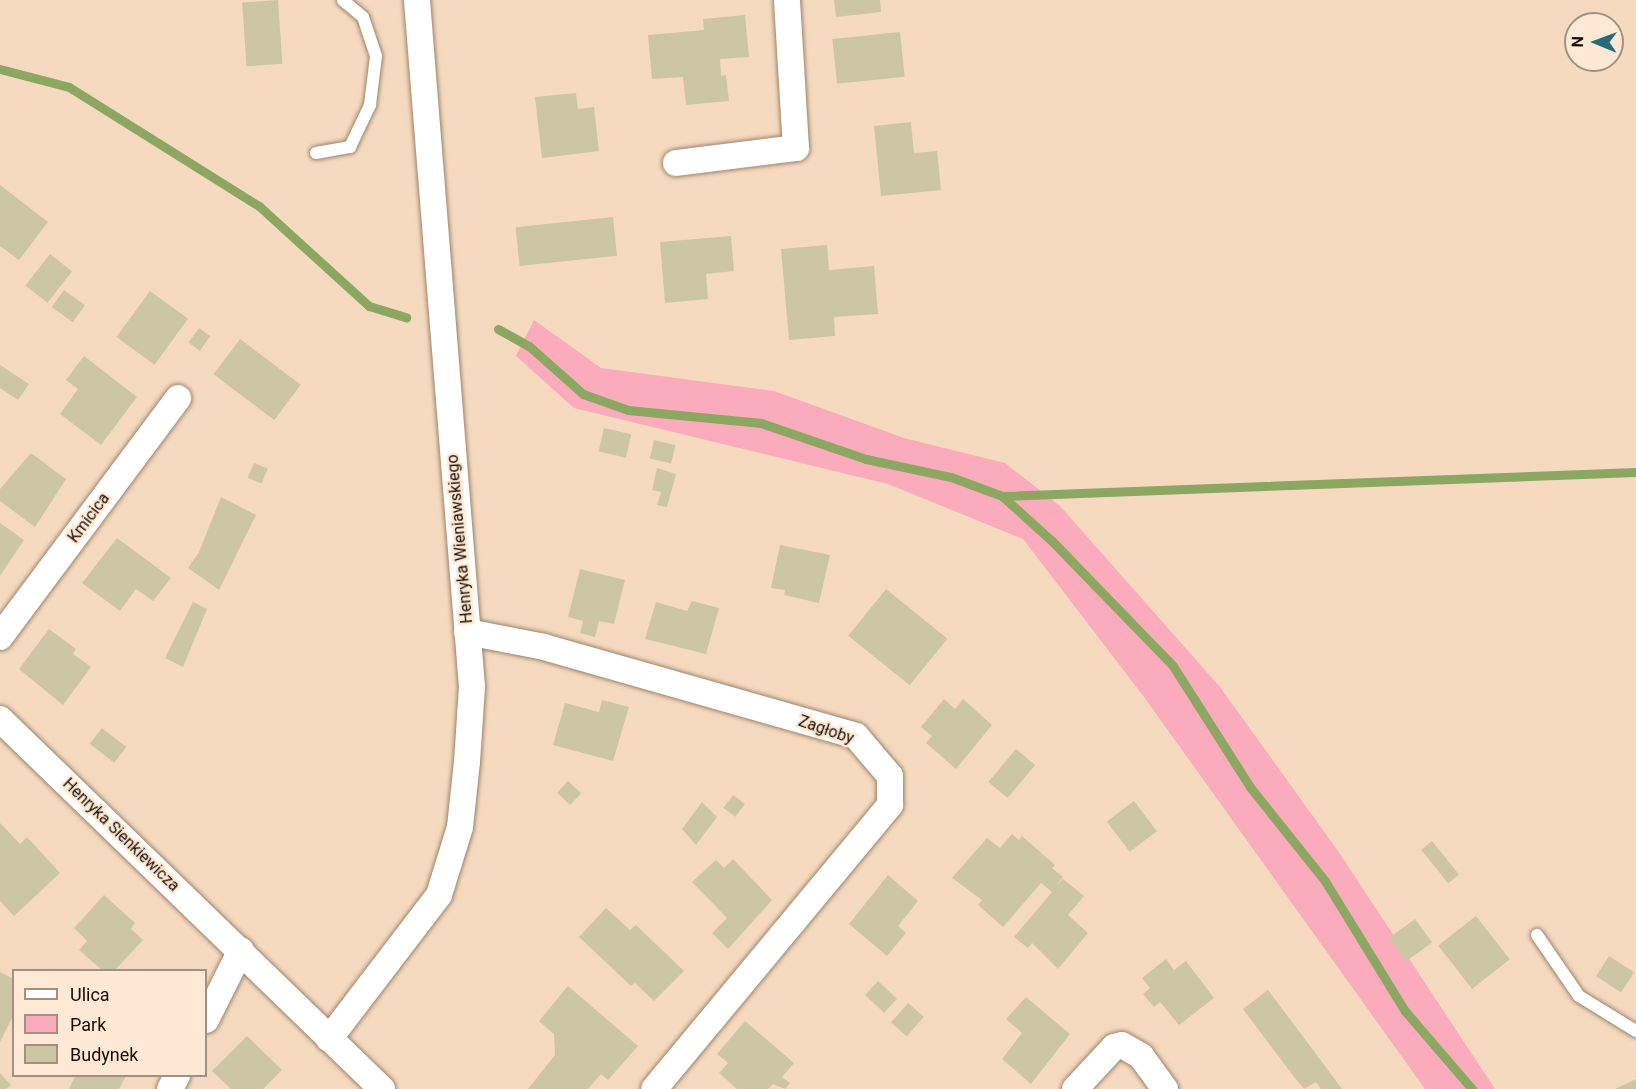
<!DOCTYPE html>
<meta charset="utf-8">
<style>
body{margin:0}
#map{position:relative;width:1636px;height:1089px;overflow:hidden;background:#f6dac0;font-family:Roboto,sans-serif}
div>[style]{position:absolute}
[style*='--x']{left:calc(var(--x)*1px);top:calc(var(--y)*1px);width:calc(var(--w)*1px);rotate:calc(var(--a)*1deg)}
.green>*{inset:0;background:#faacbd}
.stream>*{height:9px;margin:-4.5px;padding:0 4.5px;transform-origin:4.5px;border-radius:4.5px;background:#8ba761}
.building>*{inset:0;background:#cdc6a4;transform-origin:0 0}
.roads{filter:drop-shadow(0 0 2px #9d846c) drop-shadow(0 0 2px #9d846c)}
.service>*{height:12px;margin:-6px;padding:0 6px;transform-origin:6px;border-radius:6px;background:#fff}
.minor>*{height:26px;margin:-13px;padding:0 13px;transform-origin:13px;border-radius:13px;background:#fff}
span{translate:-50% -50%;white-space:nowrap;text-align:center;line-height:1.15;-webkit-text-stroke:5px #ffe9d4;paint-order:stroke}
.street-label{font-size:16px;color:#150d05}
.legend{position:absolute;left:12px;top:969px;width:195px;height:108px;box-sizing:border-box;background:#ffe9d4;border:2px solid #a19181;margin:0;padding:8px 10px;list-style:none;font-size:18px;color:#150d05}
.legend li{display:flex;align-items:center;gap:12px;height:30px}
.legend b{width:30px;border:2px solid #a19181}
.north{position:absolute;left:1564px;top:12px;width:60px;height:60px;box-sizing:border-box;background:#ffe9d4;border:2px solid #a19181;border-radius:50%;rotate:271deg;font-size:16px;font-weight:700;line-height:24px;text-align:center;color:#150d05}
.north::after{content:'';display:block;margin:auto;width:21px;height:27px;background:#276b7c;clip-path:polygon(50% 0,100% 100%,50% 72%,0 100%)}
</style>
<div id="map">
<div class="green">
<div style="clip-path:polygon(534px 320px,601px 368px,774px 391px,904px 438px,1005px 463px,1060px 506px,1220px 687px,1338px 851px,1495px 1089px,1425px 1089px,1144px 697px,1023px 539px,888px 484px,574px 408px,516px 356px)"></div>
</div>
<div class="stream">
<div style="--x:0;--y:69;--w:71;--a:14.6"></div>
<div style="--x:69;--y:87;--w:224;--a:32.1"></div>
<div style="--x:259;--y:206;--w:149;--a:42.3"></div>
<div style="--x:369;--y:306;--w:39;--a:17"></div>
<div style="--x:498;--y:329;--w:35;--a:29"></div>
<div style="--x:529;--y:346;--w:72;--a:41.6"></div>
<div style="--x:583;--y:394;--w:48;--a:19.6"></div>
<div style="--x:628;--y:410;--w:134;--a:5.6"></div>
<div style="--x:761;--y:423;--w:111;--a:18.9"></div>
<div style="--x:866;--y:459;--w:87;--a:12"></div>
<div style="--x:951;--y:477;--w:54;--a:20.4"></div>
<div style="--x:1002;--y:496;--w:67;--a:42"></div>
<div style="--x:1052;--y:541;--w:174;--a:45.9"></div>
<div style="--x:1173;--y:666;--w:143;--a:57.5"></div>
<div style="--x:1250;--y:787;--w:120;--a:51.4"></div>
<div style="--x:1325;--y:881;--w:153;--a:58.4"></div>
<div style="--x:1405;--y:1011;--w:103;--a:49.3"></div>
<div style="--x:1002;--y:496;--w:634;--a:-2.17"></div>
</div>
<div class="building">
<div style="left:278px;top:0;width:64px;height:36px;rotate:86deg"></div>
<div style="clip-path:polygon(834px 0,880px 0,881px 12px,836px 17px)"></div>
<div style="clip-path:polygon(745px 15px,749px 57px,720px 59px,721px 76px,726px 75px,729px 101px,686px 105px,683px 77px,652px 79px,648px 35px,704px 30px,703px 19px)"></div>
<div style="left:900px;top:32px;width:45px;height:68px;rotate:84deg"></div>
<div style="clip-path:polygon(576px 93px,578px 109px,594px 107px,599px 151px,542px 158px,535px 97px)"></div>
<div style="clip-path:polygon(911px 122px,914px 153px,937px 151px,941px 190px,881px 196px,874px 126px)"></div>
<div style="clip-path:polygon(0 185px,48px 222px,19px 260px,0 246px)"></div>
<div style="left:613px;top:217px;width:39px;height:98px;rotate:84deg"></div>
<div style="clip-path:polygon(731px 236px,734px 271px,706px 274px,708px 299px,665px 303px,660px 242px)"></div>
<div style="clip-path:polygon(827px 245px,829px 270px,874px 266px,878px 314px,834px 317px,835px 336px,789px 340px,781px 249px)"></div>
<div style="left:50px;top:254px;width:28px;height:40px;rotate:38deg"></div>
<div style="left:64px;top:290px;width:26px;height:21px;rotate:36deg"></div>
<div style="left:150px;top:291px;width:47px;height:57px;rotate:36deg"></div>
<div style="left:199px;top:328px;width:14px;height:18px;rotate:36deg"></div>
<div style="left:240px;top:339px;width:76px;height:44px;rotate:37deg"></div>
<div style="clip-path:polygon(84px 356px,137px 397px,101px 445px,60px 414px,78px 389px,66px 380px)"></div>
<div style="clip-path:polygon(0 365px,29px 384px,18px 400px,0 388px)"></div>
<div style="left:604px;top:428px;width:28px;height:24px;rotate:13deg"></div>
<div style="left:654px;top:440px;width:22px;height:19px;rotate:13deg"></div>
<div style="clip-path:polygon(31px 453px,66px 479px,35px 527px,0 501px,0 489px)"></div>
<div style="left:254px;top:463px;width:15px;height:16px;rotate:23deg"></div>
<div style="clip-path:polygon(657px 468px,676px 474px,667px 507px,657px 505px,661px 492px,652px 490px)"></div>
<div style="clip-path:polygon(221px 497px,256px 515px,219px 590px,188px 568px,199px 552px)"></div>
<div style="clip-path:polygon(0 523px,24px 540px,0 576px)"></div>
<div style="clip-path:polygon(117px 538px,171px 578px,153px 601px,136px 589px,120px 611px,82px 583px)"></div>
<div style="clip-path:polygon(780px 545px,830px 555px,819px 603px,784px 595px,785px 590px,771px 588px)"></div>
<div style="clip-path:polygon(580px 569px,625px 580px,614px 624px,599px 621px,595px 637px,580px 633px,583px 621px,568px 617px)"></div>
<div style="left:886px;top:589px;width:79px;height:60px;rotate:39deg"></div>
<div style="clip-path:polygon(692px 601px,719px 608px,706px 654px,645px 639px,656px 602px,687px 611px)"></div>
<div style="clip-path:polygon(193px 602px,207px 609px,183px 667px,165px 658px)"></div>
<div style="clip-path:polygon(49px 629px,76px 649px,73px 654px,91px 667px,63px 705px,19px 669px)"></div>
<div style="clip-path:polygon(944px 699px,955px 709px,963px 699px,992px 725px,956px 769px,926px 743px,932px 736px,921px 727px)"></div>
<div style="clip-path:polygon(602px 700px,629px 707px,613px 761px,553px 745px,565px 703px,599px 712px)"></div>
<div style="left:102px;top:728px;width:31px;height:20px;rotate:38deg"></div>
<div style="left:1016px;top:749px;width:25px;height:43px;rotate:40deg"></div>
<div style="left:568px;top:781px;width:18px;height:16px;rotate:43deg"></div>
<div style="left:733px;top:795px;width:15px;height:16px;rotate:37deg"></div>
<div style="left:1134px;top:801px;width:38px;height:34px;rotate:53deg"></div>
<div style="clip-path:polygon(702px 802px,717px 817px,696px 845px,682px 829px)"></div>
<div style="clip-path:polygon(0 823px,20px 844px,27px 837px,60px 873px,14px 916px,0 901px)"></div>
<div style="clip-path:polygon(1012px 834px,1019px 840px,1022px 836px,1055px 865px,1052px 868px,1063px 877px,1056px 886px,1063px 879px,1084px 896px,1068px 915px,1088px 933px,1058px 969px,1032px 943px,1028px 948px,1014px 937px,1052px 892px,1041px 883px,1003px 927px,978px 905px,982px 900px,952px 878px,987px 838px,1000px 848px)"></div>
<div style="left:1432px;top:841px;width:43px;height:14px;rotate:51deg"></div>
<div style="clip-path:polygon(733px 859px,772px 900px,728px 949px,712px 933px,727px 918px,692px 882px,716px 860px,724px 868px)"></div>
<div style="clip-path:polygon(888px 875px,918px 901px,898px 926px,906px 933px,887px 956px,849px 924px)"></div>
<div style="clip-path:polygon(104px 895px,135px 923px,131px 929px,143px 940px,115px 970px,102px 970px,79px 950px,87px 941px,74px 928px)"></div>
<div style="clip-path:polygon(606px 908px,630px 930px,636px 925px,684px 971px,654px 1001px,635px 983px,631px 986px,579px 937px)"></div>
<div style="left:1476px;top:916px;width:55px;height:48px;rotate:52deg"></div>
<div style="left:1415px;top:919px;width:29px;height:32px;rotate:54deg"></div>
<div style="left:1609px;top:956px;width:30px;height:24px;rotate:33deg"></div>
<div style="clip-path:polygon(1166px 959px,1174px 970px,1186px 961px,1214px 998px,1179px 1025px,1160px 1002px,1154px 1007px,1143px 994px,1150px 988px,1142px 978px)"></div>
<div style="clip-path:polygon(0 972px,14px 979px,14px 1014px,0 1042px)"></div>
<div style="left:878px;top:981px;width:26px;height:19px;rotate:43deg"></div>
<div style="clip-path:polygon(568px 986px,638px 1046px,608px 1080px,601px 1074px,588px 1089px,528px 1089px,555px 1055px,554px 1034px,539px 1021px)"></div>
<div style="clip-path:polygon(1268px 990px,1316px 1054px,1342px 1089px,1321px 1089px,1316px 1082px,1304px 1089px,1291px 1073px,1243px 1009px)"></div>
<div style="clip-path:polygon(1026px 997px,1070px 1034px,1031px 1084px,1002px 1059px,1022px 1033px,1006px 1019px)"></div>
<div style="left:908px;top:1003px;width:21px;height:26px;rotate:41deg"></div>
<div style="clip-path:polygon(745px 1021px,794px 1063px,782px 1077px,790px 1083px,785px 1089px,773px 1084px,768px 1089px,737px 1089px,719px 1073px,728px 1063px,717px 1054px)"></div>
<div style="clip-path:polygon(247px 1036px,282px 1070px,263px 1089px,231px 1089px,212px 1071px)"></div>
<div style="clip-path:polygon(0 1073px,11px 1085px,6px 1089px,0 1089px)"></div>
<div style="clip-path:polygon(75px 1076px,91px 1077px,126px 1076px,119px 1089px,69px 1089px)"></div>
<div style="clip-path:polygon(1636px 1079px,1636px 1089px,1615px 1089px)"></div>
</div>
<div class="roads">
<div class="service">
<div style="--x:316;--y:153;--w:35;--a:-10"></div>
<div style="--x:350;--y:147;--w:47;--a:-64.5"></div>
<div style="--x:370;--y:105;--w:49;--a:-83"></div>
<div style="--x:376;--y:56;--w:41;--a:-108.4"></div>
<div style="--x:363;--y:17;--w:26;--a:-140"></div>
<div style="--x:1537;--y:935;--w:74;--a:55.5"></div>
<div style="--x:1579;--y:996;--w:67;--a:31.6"></div>
</div>
<div class="minor">
<div style="--x:676;--y:163;--w:121;--a:-7.1"></div>
<div style="--x:796;--y:148;--w:148;--a:-93.5"></div>
<div style="--x:467;--y:632;--w:78;--a:11"></div>
<div style="--x:544;--y:647;--w:324;--a:15.9"></div>
<div style="--x:856;--y:736;--w:52;--a:49.6"></div>
<div style="--x:890;--y:776;--w:29;--a:90"></div>
<div style="--x:890;--y:805;--w:369;--a:129.7"></div>
<div style="--x:0;--y:637;--w:298;--a:-53.3"></div>
<div style="--x:0;--y:719;--w:532;--a:44.09"></div>
<div style="--x:206;--y:1020;--w:78;--a:-63.4"></div>
<div style="--x:329;--y:1039;--w:181;--a:-52.6"></div>
<div style="--x:439;--y:895;--w:71;--a:-72.8"></div>
<div style="--x:460;--y:827;--w:65;--a:-83.9"></div>
<div style="--x:467;--y:762;--w:75;--a:-86.2"></div>
<div style="--x:472;--y:687;--w:689;--a:-94.58"></div>
<div style="--x:170;--y:1089;--w:15;--a:-62"></div>
<div style="--x:1075;--y:1089;--w:57;--a:-47.1"></div>
<div style="--x:1114;--y:1047;--w:8;--a:-14"></div>
<div style="--x:1122;--y:1045;--w:22;--a:30"></div>
<div style="--x:1141;--y:1056;--w:41;--a:54"></div>
</div>
</div>
<div class="street-label">
<span style="left:89px;top:518px;rotate:-53deg">Kmicica</span>
<span style="left:460px;top:539px;rotate:-95deg">Henryka Wieniawskiego</span>
<span style="left:826px;top:730px;rotate:19deg">Zagłoby</span>
<span style="left:121px;top:835px;rotate:44deg">Henryka Sienkiewicza</span>
</div>
<ul class="legend">
<li><b style="height:8px;background:#fff"></b>Ulica</li>
<li><b style="height:16px;background:#faacbd"></b>Park</li>
<li><b style="height:16px;background:#cdc6a4"></b>Budynek</li>
</ul>
<div class="north">N</div>
</div>
